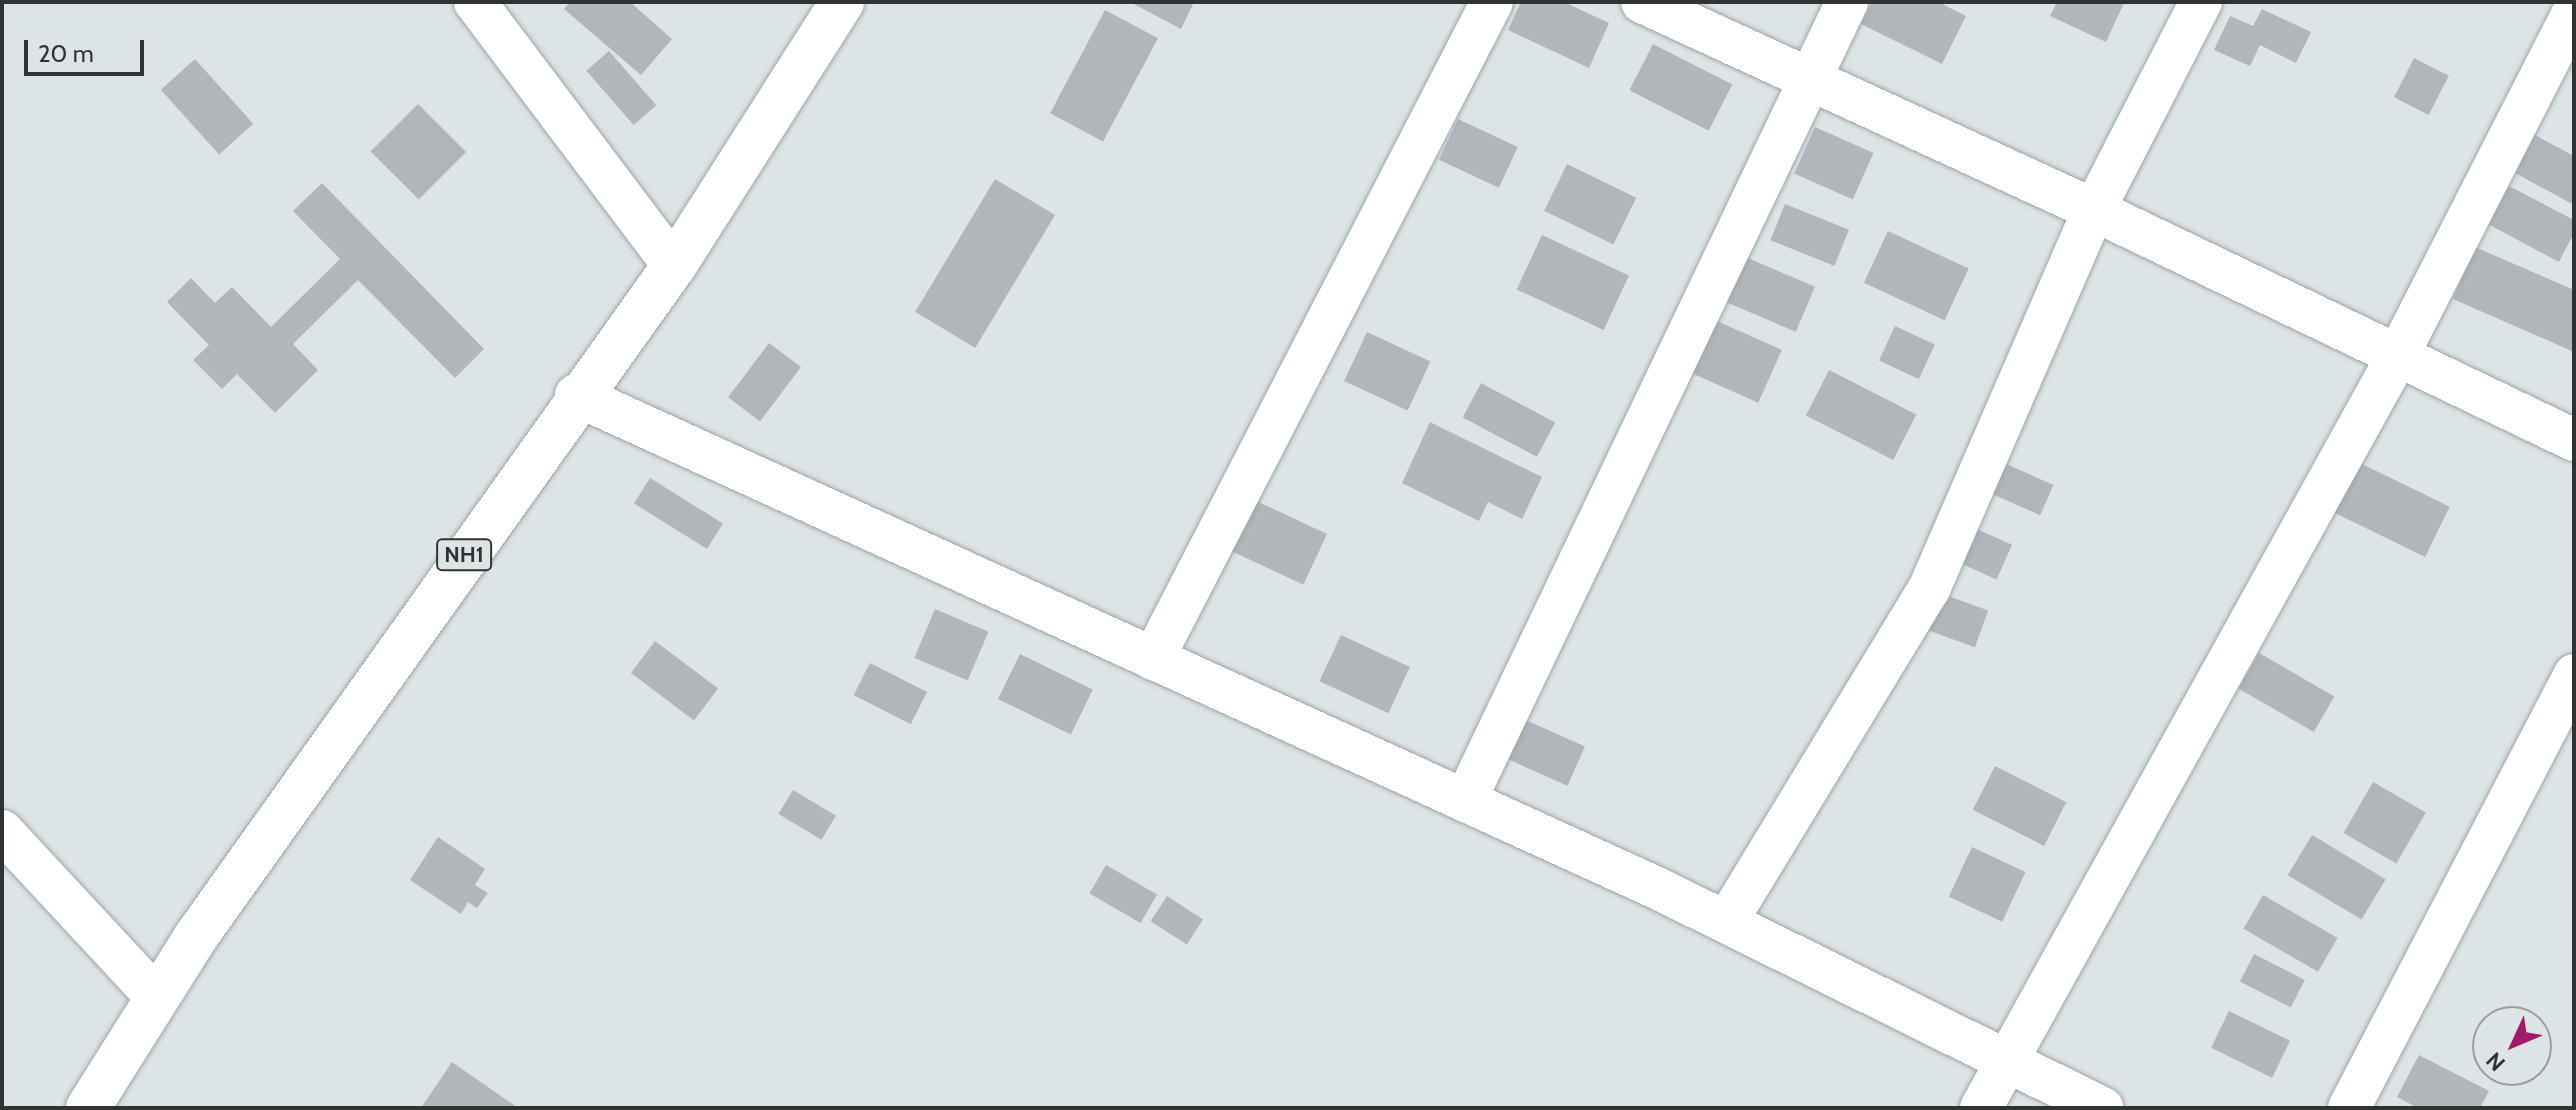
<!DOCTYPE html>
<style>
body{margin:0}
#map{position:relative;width:2576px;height:1110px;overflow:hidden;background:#dde4e6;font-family:Cabin,sans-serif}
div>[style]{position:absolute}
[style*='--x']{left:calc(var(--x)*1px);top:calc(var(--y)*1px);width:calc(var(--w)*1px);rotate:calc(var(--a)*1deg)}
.building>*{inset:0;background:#b0b6b9;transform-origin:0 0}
.roads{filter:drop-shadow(0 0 2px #9ea4a7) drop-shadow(0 0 2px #9ea4a7)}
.minor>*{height:42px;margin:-21px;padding:0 21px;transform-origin:21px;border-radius:21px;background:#fff}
.highway>*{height:44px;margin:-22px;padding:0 22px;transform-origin:22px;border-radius:22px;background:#fff}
span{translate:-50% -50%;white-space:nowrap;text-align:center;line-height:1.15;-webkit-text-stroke:6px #dde4e6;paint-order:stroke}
.shield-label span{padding:2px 6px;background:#dde4e6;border:2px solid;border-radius:6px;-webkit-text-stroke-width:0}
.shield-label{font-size:22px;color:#303334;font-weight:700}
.frame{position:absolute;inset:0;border:4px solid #303334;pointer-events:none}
.north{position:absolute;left:2472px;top:1006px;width:80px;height:80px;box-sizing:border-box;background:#dde4e6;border:2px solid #989d9f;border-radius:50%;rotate:226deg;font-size:22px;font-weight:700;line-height:32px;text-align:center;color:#303334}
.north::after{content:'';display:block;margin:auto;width:28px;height:36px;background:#9f1a69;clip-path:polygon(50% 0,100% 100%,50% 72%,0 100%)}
.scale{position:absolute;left:24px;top:40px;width:120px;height:36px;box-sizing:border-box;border:4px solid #303334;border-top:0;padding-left:10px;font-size:24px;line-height:28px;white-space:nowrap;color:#303334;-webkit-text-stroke:6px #dde4e6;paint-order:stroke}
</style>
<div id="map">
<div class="building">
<div style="clip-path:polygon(570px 2px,630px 2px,672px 39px,641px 75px,564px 9px)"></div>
<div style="clip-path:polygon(1130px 2px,1194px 2px,1181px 29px)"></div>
<div style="clip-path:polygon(1521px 2px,1564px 2px,1609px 23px,1589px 68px,1508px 30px)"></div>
<div style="clip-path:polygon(1872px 2px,1938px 2px,1966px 16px,1942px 64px,1861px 24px)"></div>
<div style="clip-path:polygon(2057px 2px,2122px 2px,2124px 3px,2106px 42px,2050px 16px)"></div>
<div style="clip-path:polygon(2262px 9px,2311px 32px,2296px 63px,2260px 45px,2250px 66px,2214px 50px,2230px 16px,2253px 26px)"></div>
<div style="left:1105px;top:10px;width:60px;height:117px;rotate:28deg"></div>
<div style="left:1653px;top:44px;width:89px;height:52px;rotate:27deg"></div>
<div style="left:609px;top:51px;width:72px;height:30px;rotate:49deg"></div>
<div style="left:2414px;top:58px;width:39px;height:44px;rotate:27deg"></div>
<div style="left:195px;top:59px;width:87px;height:46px;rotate:48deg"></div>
<div style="left:418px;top:104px;width:68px;height:67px;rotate:45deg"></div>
<div style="left:1458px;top:119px;width:66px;height:45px;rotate:25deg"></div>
<div style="left:1815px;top:127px;width:64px;height:51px;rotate:24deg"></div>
<div style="clip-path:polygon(2535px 135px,2574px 156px,2574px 205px,2515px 173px)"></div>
<div style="left:1567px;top:164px;width:77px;height:52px;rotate:26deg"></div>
<div style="left:995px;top:179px;width:70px;height:155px;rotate:31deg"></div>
<div style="clip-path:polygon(322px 183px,484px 349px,455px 378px,358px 280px,293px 344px,318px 370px,275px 413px,237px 374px,222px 389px,193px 360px,209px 345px,167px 302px,191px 278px,215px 303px,232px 287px,271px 327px,340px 259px,293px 211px)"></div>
<div style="clip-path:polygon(2509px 186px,2574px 220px,2574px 233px,2559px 262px,2488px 224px)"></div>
<div style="left:1785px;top:204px;width:69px;height:39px;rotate:22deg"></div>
<div style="left:1888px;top:231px;width:89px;height:57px;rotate:25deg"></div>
<div style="left:1542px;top:235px;width:96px;height:60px;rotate:25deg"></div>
<div style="clip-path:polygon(2475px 247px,2574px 290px,2574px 352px,2453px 299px)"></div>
<div style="left:1745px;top:257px;width:76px;height:49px;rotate:23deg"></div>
<div style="left:1717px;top:321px;width:71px;height:58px;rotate:24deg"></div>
<div style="left:1895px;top:326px;width:44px;height:38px;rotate:25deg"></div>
<div style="left:1367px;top:332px;width:70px;height:54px;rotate:25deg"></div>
<div style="left:769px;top:343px;width:40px;height:68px;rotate:37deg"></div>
<div style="left:1829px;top:370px;width:98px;height:51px;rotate:27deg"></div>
<div style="left:1481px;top:383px;width:84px;height:39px;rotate:28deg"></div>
<div style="clip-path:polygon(1430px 422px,1542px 477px,1522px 519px,1488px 502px,1479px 521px,1402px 483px)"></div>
<div style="left:1995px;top:459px;width:64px;height:33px;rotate:24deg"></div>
<div style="left:2358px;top:462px;width:102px;height:56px;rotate:26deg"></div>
<div style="left:650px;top:478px;width:86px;height:30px;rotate:32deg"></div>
<div style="left:1250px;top:498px;width:85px;height:56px;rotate:25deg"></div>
<div style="left:1970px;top:526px;width:46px;height:38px;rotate:24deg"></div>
<div style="left:1929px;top:589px;width:63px;height:39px;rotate:20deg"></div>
<div style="left:935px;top:609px;width:58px;height:53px;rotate:23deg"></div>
<div style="left:1341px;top:635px;width:76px;height:51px;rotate:25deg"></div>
<div style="left:655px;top:641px;width:79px;height:40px;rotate:37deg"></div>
<div style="left:2259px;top:653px;width:87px;height:41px;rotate:30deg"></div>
<div style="left:1020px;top:654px;width:81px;height:50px;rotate:26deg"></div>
<div style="left:870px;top:663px;width:64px;height:36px;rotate:27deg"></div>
<div style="left:1521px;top:718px;width:70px;height:43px;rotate:24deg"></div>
<div style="left:1995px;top:766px;width:80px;height:49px;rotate:27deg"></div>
<div style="left:2373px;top:782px;width:61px;height:59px;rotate:30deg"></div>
<div style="left:793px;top:790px;width:50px;height:28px;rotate:31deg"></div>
<div style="left:2312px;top:835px;width:86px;height:47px;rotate:31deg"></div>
<div style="clip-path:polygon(438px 837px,485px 869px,475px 885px,488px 893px,477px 908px,468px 902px,461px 914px,410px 880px)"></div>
<div style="left:1972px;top:847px;width:59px;height:55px;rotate:25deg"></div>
<div style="left:1106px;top:865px;width:59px;height:33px;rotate:30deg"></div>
<div style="left:2263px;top:895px;width:86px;height:39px;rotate:30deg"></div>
<div style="left:1167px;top:896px;width:43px;height:30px;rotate:33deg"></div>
<div style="left:2254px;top:954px;width:57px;height:31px;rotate:27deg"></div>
<div style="left:2229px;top:1011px;width:68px;height:41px;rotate:26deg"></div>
<div style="clip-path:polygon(2419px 1055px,2489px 1091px,2480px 1108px,2418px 1108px,2397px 1097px)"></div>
<div style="clip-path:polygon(452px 1062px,518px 1108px,421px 1108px)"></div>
</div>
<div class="roads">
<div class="minor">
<div style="--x:475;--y:2;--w:331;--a:53"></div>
<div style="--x:1642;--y:2;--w:498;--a:24.7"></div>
<div style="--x:2094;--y:210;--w:532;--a:25.6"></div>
<div style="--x:576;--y:395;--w:1188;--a:24.52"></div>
<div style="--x:1657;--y:888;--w:497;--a:26.3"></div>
<div style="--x:1153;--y:659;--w:739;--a:-62.71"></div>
<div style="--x:1465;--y:801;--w:886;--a:-64.45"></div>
<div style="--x:2;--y:831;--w:228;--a:47.1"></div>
<div style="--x:1727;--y:921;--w:389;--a:-58.7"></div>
<div style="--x:1929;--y:589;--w:413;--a:-66.5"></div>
<div style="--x:2094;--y:210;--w:234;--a:-62.8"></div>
<div style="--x:1981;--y:1108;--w:859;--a:-61.02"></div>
<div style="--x:2397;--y:357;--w:389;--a:-62.9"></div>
<div style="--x:2349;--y:1108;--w:488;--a:-62.5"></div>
</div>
<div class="highway">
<div style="--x:88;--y:1108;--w:201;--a:-57.8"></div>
<div style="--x:195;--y:938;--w:825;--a:-54.52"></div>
<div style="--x:674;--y:266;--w:313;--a:-57.5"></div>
</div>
</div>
<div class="shield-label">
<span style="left:464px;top:555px">NH1</span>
</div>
<div class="frame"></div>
<div class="north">N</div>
<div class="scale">20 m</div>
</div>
